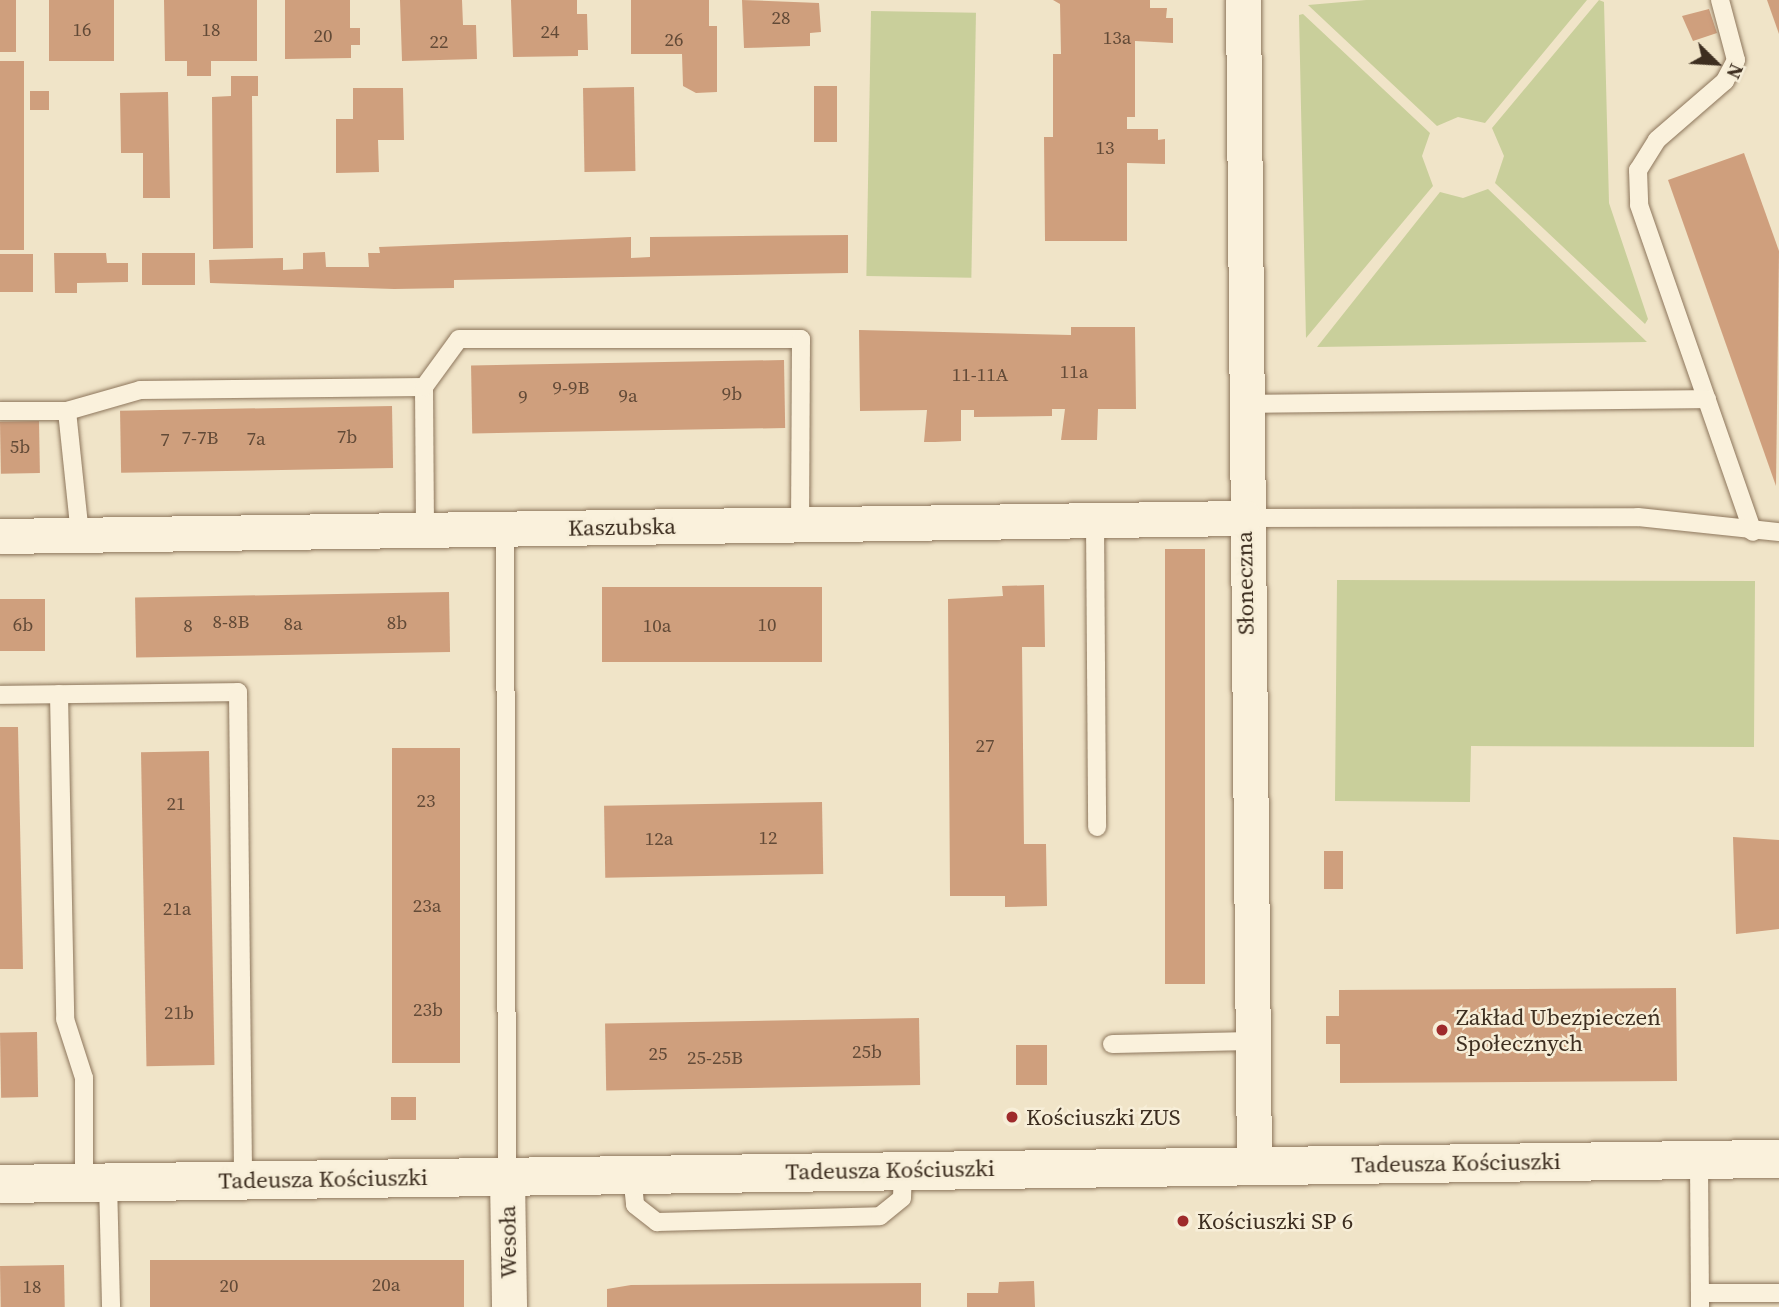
<!DOCTYPE html>
<meta charset="utf-8">
<style>
body{margin:0}
#map{position:relative;width:1779px;height:1307px;overflow:hidden;background:#f0e4c8;font-family:"Source Serif 4",serif}
div>[style]{position:absolute}
[style*='--x']{left:calc(var(--x)*1px);top:calc(var(--y)*1px);width:calc(var(--w)*1px);rotate:calc(var(--a)*1deg)}
.green>*{inset:0;background:#c9cf9b;transform-origin:0 0}
.building>*{inset:0;background:#cf9f7d;transform-origin:0 0}
.roads{filter:drop-shadow(0 0 2px #8d765c) drop-shadow(0 0 2px #8d765c)}
.service>*{height:18px;margin:-9px;padding:0 9px;transform-origin:9px;border-radius:9px;background:#faf1dc}
.minor>*{height:35px;margin:-17.5px;padding:0 17.5px;transform-origin:17.5px;border-radius:17.5px;background:#faf1dc}
.tertiary>*{height:38px;margin:-19px;padding:0 19px;transform-origin:19px;border-radius:19px;background:#faf1dc}
.dots>*{width:19px;height:19px;translate:-50% -50%;box-sizing:border-box;border:4px solid #f7eed8;border-radius:50%}
span{translate:-50% -50%;white-space:nowrap;text-align:center;line-height:1.15;-webkit-text-stroke:5px #f7eed8;paint-order:stroke}
.number-label{font-size:19px;color:#624a37}
.number-label span{-webkit-text-stroke-width:0}
.street-label{font-size:23px;color:#3d2e20}
.poi-label{font-size:23px;color:#3d2e20}
.left{translate:0 -50%;text-align:left}
.north{position:absolute;left:1681px;top:28px;width:70px;height:70px;-webkit-text-stroke:5px #f7eed8;paint-order:stroke;rotate:114deg;font-size:19px;font-weight:700;line-height:28px;text-align:center;color:#3d2e20}
.north::after{content:'';display:block;margin:auto;width:24px;height:32px;background:#3d2e20;clip-path:polygon(50% 0,100% 100%,50% 72%,0 100%)}
</style>
<div id="map">
<div class="green">
<div style="clip-path:polygon(1366px 0,1587px 0,1485px 123px,1458px 117px,1437px 126px,1308px 5px)"></div>
<div style="clip-path:polygon(1599px 0,1604px 2px,1609px 203px,1648px 319px,1645px 324px,1495px 183px,1504px 156px,1492px 128px)"></div>
<div style="left:871px;top:11px;width:105px;height:265px;rotate:1deg"></div>
<div style="clip-path:polygon(1303px 14px,1430px 133px,1422px 156px,1433px 186px,1306px 338px,1299px 15px)"></div>
<div style="clip-path:polygon(1488px 189px,1647px 342px,1317px 347px,1440px 192px,1463px 198px)"></div>
<div style="clip-path:polygon(1337px 580px,1755px 581px,1754px 747px,1471px 746px,1470px 802px,1335px 801px)"></div>
</div>
<div class="building">
<div style="left:0;top:0;width:16px;height:52px"></div>
<div style="left:49px;top:0;width:65px;height:61px"></div>
<div style="clip-path:polygon(164px 0,257px 0,257px 61px,211px 61px,211px 76px,187px 76px,187px 61px,165px 61px)"></div>
<div style="clip-path:polygon(285px 0,350px 0,350px 28px,360px 28px,360px 45px,351px 45px,351px 58px,285px 59px)"></div>
<div style="clip-path:polygon(400px 0,462px 0,463px 25px,476px 25px,477px 59px,402px 61px)"></div>
<div style="clip-path:polygon(511px 0,577px 0,577px 14px,587px 14px,588px 50px,578px 50px,578px 56px,513px 57px)"></div>
<div style="clip-path:polygon(631px 0,709px 0,709px 26px,717px 26px,717px 92px,696px 93px,683px 86px,682px 54px,631px 54px)"></div>
<div style="clip-path:polygon(742px 0,819px 3px,821px 32px,810px 33px,810px 46px,744px 48px)"></div>
<div style="clip-path:polygon(1053px 0,1150px 0,1150px 8px,1167px 8px,1166px 18px,1173px 18px,1173px 43px,1135px 41px,1135px 117px,1127px 117px,1127px 129px,1158px 129px,1158px 140px,1165px 139px,1165px 164px,1127px 163px,1127px 241px,1045px 241px,1044px 137px,1053px 137px,1053px 54px,1061px 54px,1060px 4px)"></div>
<div style="clip-path:polygon(1767px 0,1779px 0,1779px 34px)"></div>
<div style="clip-path:polygon(1709px 9px,1717px 33px,1693px 41px,1682px 16px)"></div>
<div style="left:0;top:61px;width:24px;height:189px"></div>
<div style="clip-path:polygon(231px 76px,258px 76px,258px 96px,252px 96px,253px 248px,213px 249px,212px 97px,231px 96px)"></div>
<div style="left:814px;top:86px;width:23px;height:56px"></div>
<div style="left:634px;top:87px;width:84px;height:51px;rotate:89deg"></div>
<div style="clip-path:polygon(353px 88px,403px 88px,404px 140px,378px 140px,379px 172px,336px 173px,336px 119px,353px 119px)"></div>
<div style="left:30px;top:91px;width:19px;height:19px"></div>
<div style="clip-path:polygon(168px 92px,170px 198px,143px 198px,143px 153px,121px 153px,120px 93px)"></div>
<div style="clip-path:polygon(1744px 153px,1779px 251px,1776px 486px,1668px 180px)"></div>
<div style="clip-path:polygon(848px 235px,848px 273px,454px 280px,454px 288px,394px 289px,210px 283px,209px 260px,283px 258px,283px 270px,303px 269px,303px 253px,325px 252px,326px 267px,369px 267px,368px 253px,380px 253px,379px 247px,631px 237px,631px 258px,650px 257px,650px 237px)"></div>
<div style="clip-path:polygon(54px 253px,106px 253px,107px 263px,128px 263px,128px 282px,77px 283px,77px 293px,55px 293px)"></div>
<div style="left:195px;top:253px;width:32px;height:53px;rotate:90deg"></div>
<div style="left:0;top:254px;width:33px;height:38px"></div>
<div style="clip-path:polygon(1071px 327px,1135px 327px,1136px 409px,1098px 409px,1097px 440px,1061px 440px,1065px 409px,1052px 409px,1052px 416px,974px 417px,974px 410px,961px 410px,961px 441px,935px 442px,924px 442px,927px 410px,860px 411px,859px 330px,1071px 335px)"></div>
<div style="left:784px;top:360px;width:68px;height:313px;rotate:89deg"></div>
<div style="left:392px;top:406px;width:62px;height:272px;rotate:89deg"></div>
<div style="left:39px;top:421px;width:52px;height:39px;rotate:89deg"></div>
<div style="left:1165px;top:549px;width:40px;height:435px"></div>
<div style="clip-path:polygon(1044px 585px,1045px 647px,1022px 647px,1024px 844px,1046px 844px,1047px 906px,1005px 907px,1005px 896px,950px 896px,948px 599px,1003px 596px,1002px 586px)"></div>
<div style="left:822px;top:587px;width:75px;height:220px;rotate:90deg"></div>
<div style="left:449px;top:592px;width:60px;height:314px;rotate:89deg"></div>
<div style="left:45px;top:599px;width:52px;height:45px;rotate:90deg"></div>
<div style="clip-path:polygon(0 727px,18px 727px,23px 969px,0 969px)"></div>
<div style="left:460px;top:748px;width:315px;height:68px;rotate:90deg"></div>
<div style="left:209px;top:751px;width:314px;height:68px;rotate:89deg"></div>
<div style="left:822px;top:802px;width:72px;height:218px;rotate:89deg"></div>
<div style="clip-path:polygon(1733px 837px,1779px 840px,1779px 929px,1736px 934px)"></div>
<div style="left:1343px;top:851px;width:38px;height:19px;rotate:90deg"></div>
<div style="clip-path:polygon(1676px 988px,1677px 1081px,1340px 1083px,1340px 1044px,1326px 1044px,1326px 1016px,1339px 1016px,1339px 990px)"></div>
<div style="left:919px;top:1018px;width:67px;height:314px;rotate:89deg"></div>
<div style="left:37px;top:1032px;width:65px;height:37px;rotate:89deg"></div>
<div style="left:1016px;top:1045px;width:31px;height:40px"></div>
<div style="left:391px;top:1097px;width:25px;height:23px"></div>
<div style="left:464px;top:1260px;width:47px;height:314px;rotate:90deg"></div>
<div style="left:64px;top:1265px;width:42px;height:64px;rotate:89deg"></div>
<div style="clip-path:polygon(1034px 1281px,1035px 1307px,967px 1307px,967px 1293px,998px 1293px,999px 1282px)"></div>
<div style="clip-path:polygon(921px 1283px,921px 1307px,607px 1307px,607px 1289px,631px 1285px)"></div>
</div>
<div class="roads">
<div class="service">
<div style="--x:1720;--y:0;--w:62;--a:75.1"></div>
<div style="--x:1736;--y:60;--w:24;--a:118"></div>
<div style="--x:1725;--y:81;--w:90;--a:139.1"></div>
<div style="--x:1657;--y:140;--w:36;--a:122"></div>
<div style="--x:1638;--y:170;--w:35;--a:88"></div>
<div style="--x:1639;--y:205;--w:346;--a:70.8"></div>
<div style="--x:424;--y:387;--w:143;--a:89.6"></div>
<div style="--x:1244;--y:404;--w:463;--a:-0.6"></div>
<div style="--x:0;--y:411;--w:67;--a:0"></div>
<div style="--x:67;--y:411;--w:76;--a:-16"></div>
<div style="--x:140;--y:390;--w:284;--a:-0.6"></div>
<div style="--x:424;--y:387;--w:59;--a:-53.9"></div>
<div style="--x:459;--y:339;--w:342;--a:0"></div>
<div style="--x:801;--y:339;--w:186;--a:90.3"></div>
<div style="--x:67;--y:411;--w:125;--a:84"></div>
<div style="--x:1244;--y:518;--w:394;--a:-0.1"></div>
<div style="--x:1638;--y:517;--w:142;--a:6.1"></div>
<div style="--x:1095;--y:521;--w:306;--a:89.6"></div>
<div style="--x:505;--y:529;--w:648;--a:89.82"></div>
<div style="--x:59;--y:694;--w:325;--a:88.9"></div>
<div style="--x:65;--y:1019;--w:62;--a:72.1"></div>
<div style="--x:84;--y:1078;--w:105;--a:90"></div>
<div style="--x:0;--y:695;--w:238;--a:-0.7"></div>
<div style="--x:238;--y:692;--w:489;--a:89.4"></div>
<div style="--x:1112;--y:1044;--w:141;--a:-1.2"></div>
<div style="--x:1699;--y:1160;--w:147;--a:89.6"></div>
<div style="--x:632;--y:1175;--w:30;--a:84"></div>
<div style="--x:635;--y:1205;--w:28;--a:38"></div>
<div style="--x:657;--y:1222;--w:223;--a:-1.5"></div>
<div style="--x:880;--y:1216;--w:28;--a:-39"></div>
<div style="--x:902;--y:1198;--w:27;--a:-88"></div>
<div style="--x:108;--y:1182;--w:125;--a:88.6"></div>
<div style="--x:1700;--y:1293;--w:79;--a:0"></div>
</div>
<div class="minor">
<div style="--x:1243;--y:0;--w:1167;--a:89.46"></div>
<div style="--x:0;--y:536;--w:1244;--a:-0.83"></div>
<div style="--x:507;--y:1177;--w:130;--a:89.1"></div>
</div>
<div class="tertiary">
<div style="--x:0;--y:1184;--w:1779;--a:-0.81"></div>
</div>
</div>
<div class="dots">
<div style="left:1442px;top:1030px;background:#9e2a2b"></div>
<div style="left:1012px;top:1117px;background:#9e2a2b"></div>
<div style="left:1183px;top:1221px;background:#9e2a2b"></div>
</div>
<div class="number-label">
<span style="left:781px;top:18px">28</span>
<span style="left:82px;top:30px">16</span>
<span style="left:211px;top:30px">18</span>
<span style="left:550px;top:32px">24</span>
<span style="left:323px;top:36px">20</span>
<span style="left:1117px;top:38px">13a</span>
<span style="left:674px;top:40px">26</span>
<span style="left:439px;top:42px">22</span>
<span style="left:1105px;top:148px">13</span>
<span style="left:1074px;top:372px">11a</span>
<span style="left:980px;top:375px">11-11A</span>
<span style="left:571px;top:388px">9-9B</span>
<span style="left:732px;top:394px">9b</span>
<span style="left:628px;top:396px">9a</span>
<span style="left:523px;top:397px">9</span>
<span style="left:347px;top:437px">7b</span>
<span style="left:200px;top:438px">7-7B</span>
<span style="left:256px;top:439px">7a</span>
<span style="left:165px;top:440px">7</span>
<span style="left:20px;top:447px">5b</span>
<span style="left:231px;top:622px">8-8B</span>
<span style="left:397px;top:623px">8b</span>
<span style="left:293px;top:624px">8a</span>
<span style="left:23px;top:625px">6b</span>
<span style="left:767px;top:625px">10</span>
<span style="left:188px;top:626px">8</span>
<span style="left:657px;top:626px">10a</span>
<span style="left:985px;top:746px">27</span>
<span style="left:426px;top:801px">23</span>
<span style="left:176px;top:804px">21</span>
<span style="left:768px;top:838px">12</span>
<span style="left:659px;top:839px">12a</span>
<span style="left:427px;top:906px">23a</span>
<span style="left:177px;top:909px">21a</span>
<span style="left:428px;top:1010px">23b</span>
<span style="left:179px;top:1013px">21b</span>
<span style="left:867px;top:1052px">25b</span>
<span style="left:658px;top:1054px">25</span>
<span style="left:715px;top:1058px">25-25B</span>
<span style="left:386px;top:1285px">20a</span>
<span style="left:229px;top:1286px">20</span>
<span style="left:32px;top:1287px">18</span>
</div>
<div class="street-label">
<span style="left:622px;top:527px;rotate:-1deg">Kaszubska</span>
<span style="left:1245px;top:583px;rotate:-91deg">Słoneczna</span>
<span style="left:1456px;top:1163px;rotate:-1deg">Tadeusza Kościuszki</span>
<span style="left:890px;top:1170px;rotate:-1deg">Tadeusza Kościuszki</span>
<span style="left:323px;top:1179px;rotate:-1deg">Tadeusza Kościuszki</span>
<span style="left:508px;top:1242px;rotate:-91deg">Wesoła</span>
</div>
<div class="poi-label">
<span class="left" style="left:1456px;top:1030px">Zakład Ubezpieczeń<br>Społecznych</span>
<span class="left" style="left:1026px;top:1117px">Kościuszki ZUS</span>
<span class="left" style="left:1197px;top:1221px">Kościuszki SP 6</span>
</div>
<div class="north">N</div>
</div>
